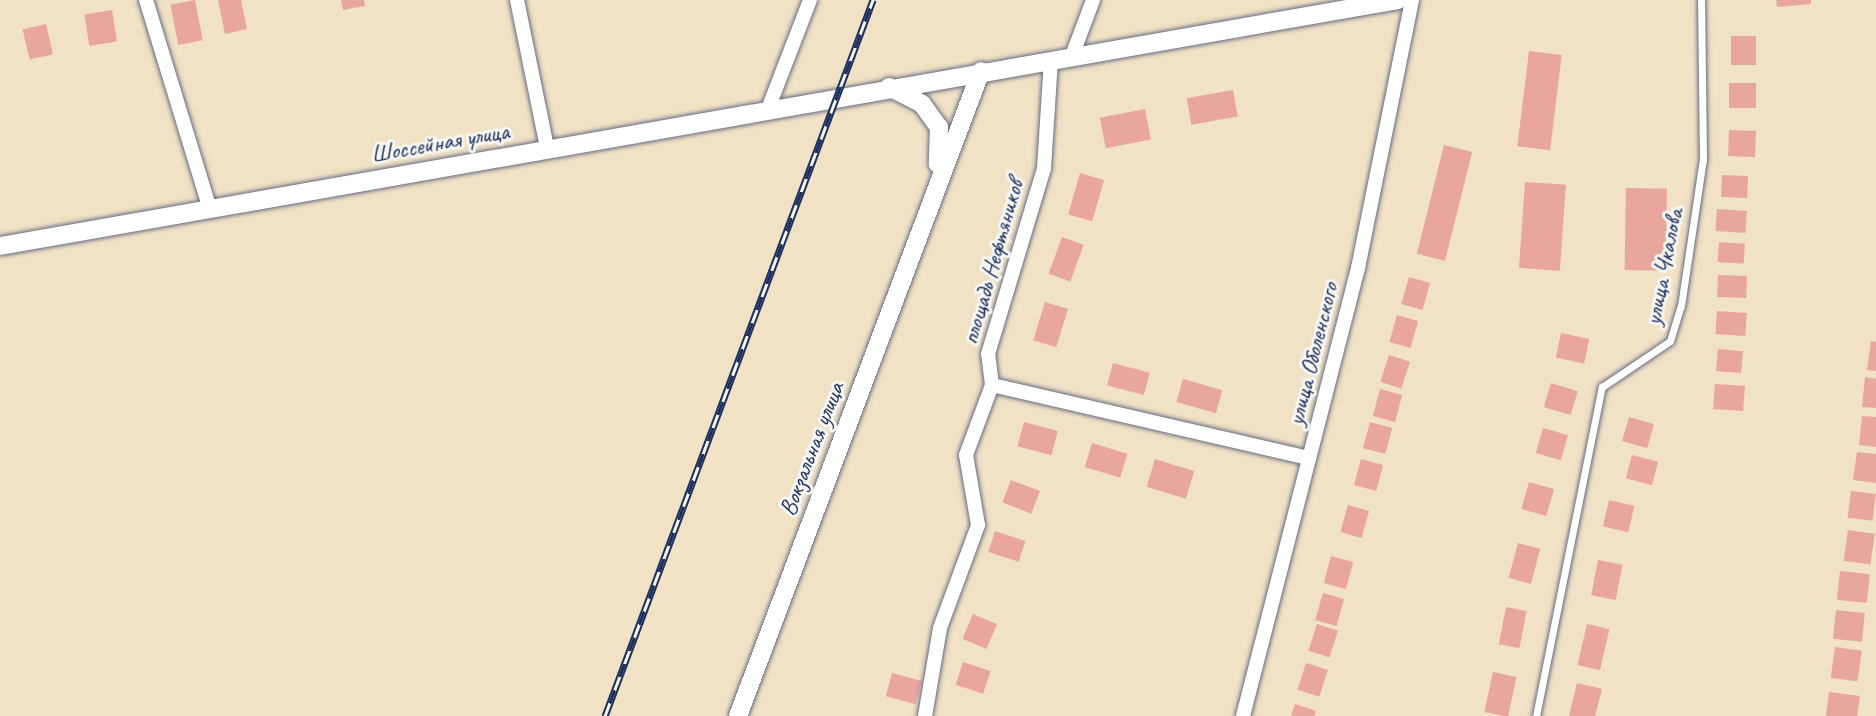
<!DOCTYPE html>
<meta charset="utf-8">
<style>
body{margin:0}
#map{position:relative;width:1876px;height:716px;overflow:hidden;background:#f1e1c5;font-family:Caveat,sans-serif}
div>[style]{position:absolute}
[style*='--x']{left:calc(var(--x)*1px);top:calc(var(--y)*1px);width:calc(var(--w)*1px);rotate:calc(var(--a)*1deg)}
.building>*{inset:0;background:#e8a69f;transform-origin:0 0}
.roads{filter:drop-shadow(0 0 2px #666d82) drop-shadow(0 0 2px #666d82)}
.service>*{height:7px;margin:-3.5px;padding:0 3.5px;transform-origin:3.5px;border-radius:3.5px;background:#fff}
.minor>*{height:14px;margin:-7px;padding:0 7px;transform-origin:7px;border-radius:7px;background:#fff}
.secondary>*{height:18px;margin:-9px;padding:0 9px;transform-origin:9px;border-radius:9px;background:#fff}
.rail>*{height:7px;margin-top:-3.5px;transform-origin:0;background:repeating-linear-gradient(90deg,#f6f6f2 0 14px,#1b2f5e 0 28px);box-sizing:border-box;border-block:2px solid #1b2f5e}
span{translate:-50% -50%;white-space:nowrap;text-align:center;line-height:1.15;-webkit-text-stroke:6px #f6f6f2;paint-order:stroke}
.street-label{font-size:24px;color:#1b2f5e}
</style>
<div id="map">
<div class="building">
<div style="left:195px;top:0;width:41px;height:25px;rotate:79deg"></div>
<div style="clip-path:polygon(218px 0,241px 0,247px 29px,225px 34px)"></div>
<div style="clip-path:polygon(341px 0,364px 0,365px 6px,343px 10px)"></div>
<div style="clip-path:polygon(1776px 0,1811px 0,1811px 4px,1777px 7px)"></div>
<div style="left:112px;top:10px;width:32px;height:28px;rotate:81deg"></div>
<div style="left:46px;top:24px;width:31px;height:24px;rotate:77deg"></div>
<div style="left:1731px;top:36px;width:25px;height:29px"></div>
<div style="left:1529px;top:51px;width:33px;height:96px;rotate:7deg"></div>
<div style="left:1729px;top:83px;width:27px;height:25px"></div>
<div style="left:1233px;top:90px;width:27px;height:47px;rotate:80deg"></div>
<div style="left:1145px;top:109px;width:31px;height:46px;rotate:79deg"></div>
<div style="left:1729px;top:130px;width:27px;height:26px;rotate:2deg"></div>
<div style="left:1444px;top:145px;width:29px;height:112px;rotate:14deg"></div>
<div style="left:1080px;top:173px;width:25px;height:43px;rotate:16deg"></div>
<div style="left:1722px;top:175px;width:26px;height:22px;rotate:2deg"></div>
<div style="left:1525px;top:182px;width:41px;height:86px;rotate:4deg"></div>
<div style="left:1626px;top:188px;width:41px;height:82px;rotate:1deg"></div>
<div style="left:1717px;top:209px;width:30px;height:22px;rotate:4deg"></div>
<div style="left:1062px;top:237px;width:23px;height:39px;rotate:20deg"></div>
<div style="left:1719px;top:242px;width:26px;height:20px;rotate:4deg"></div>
<div style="left:1718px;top:275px;width:29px;height:22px;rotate:2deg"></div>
<div style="left:1409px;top:277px;width:22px;height:28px;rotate:16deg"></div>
<div style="left:1045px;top:302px;width:24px;height:40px;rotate:17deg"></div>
<div style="left:1717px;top:311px;width:30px;height:23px;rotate:4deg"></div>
<div style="left:1397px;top:315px;width:22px;height:28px;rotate:16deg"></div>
<div style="left:1561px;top:333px;width:29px;height:25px;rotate:12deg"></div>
<div style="clip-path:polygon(1871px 341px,1876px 342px,1876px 371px,1867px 370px)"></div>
<div style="left:1718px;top:349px;width:25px;height:22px;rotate:5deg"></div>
<div style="left:1389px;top:355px;width:22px;height:28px;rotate:18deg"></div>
<div style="left:1113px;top:363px;width:38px;height:23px;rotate:15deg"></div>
<div style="clip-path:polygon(1865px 377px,1876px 379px,1876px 408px,1862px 407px)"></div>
<div style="left:1183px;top:379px;width:41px;height:24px;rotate:16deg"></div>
<div style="left:1551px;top:383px;width:28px;height:25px;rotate:17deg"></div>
<div style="left:1715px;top:384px;width:30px;height:25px;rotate:4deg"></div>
<div style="left:1380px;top:389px;width:23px;height:28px;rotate:15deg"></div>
<div style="clip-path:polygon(1862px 416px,1876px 417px,1876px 447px,1859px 445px)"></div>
<div style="left:1629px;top:417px;width:26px;height:25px;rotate:16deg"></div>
<div style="left:1024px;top:422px;width:35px;height:25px;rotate:15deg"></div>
<div style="left:1370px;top:422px;width:23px;height:27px;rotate:15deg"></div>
<div style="left:1543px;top:428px;width:26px;height:26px;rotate:16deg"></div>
<div style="left:1092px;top:443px;width:37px;height:25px;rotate:17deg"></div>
<div style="clip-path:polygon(1857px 452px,1876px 454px,1876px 483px,1853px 480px)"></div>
<div style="left:1632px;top:455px;width:27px;height:24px;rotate:15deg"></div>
<div style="left:1155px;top:459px;width:41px;height:29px;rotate:17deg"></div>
<div style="left:1361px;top:459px;width:23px;height:27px;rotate:15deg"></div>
<div style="left:1011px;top:480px;width:31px;height:24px;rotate:21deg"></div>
<div style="left:1529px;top:482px;width:26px;height:28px;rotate:16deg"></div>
<div style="left:1851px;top:491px;width:25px;height:27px;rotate:7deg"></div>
<div style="left:1609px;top:500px;width:26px;height:27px;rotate:13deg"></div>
<div style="left:1348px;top:505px;width:22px;height:28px;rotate:16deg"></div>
<div style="left:1848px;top:530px;width:27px;height:31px;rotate:8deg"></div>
<div style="left:995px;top:531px;width:32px;height:22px;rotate:18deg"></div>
<div style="left:1518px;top:543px;width:23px;height:36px;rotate:15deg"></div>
<div style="left:1331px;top:556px;width:23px;height:28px;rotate:15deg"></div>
<div style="left:1598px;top:560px;width:25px;height:36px;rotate:11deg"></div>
<div style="left:1840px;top:571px;width:30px;height:29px;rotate:6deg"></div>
<div style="left:1323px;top:593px;width:22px;height:28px;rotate:16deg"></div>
<div style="left:1506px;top:607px;width:21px;height:38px;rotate:11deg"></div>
<div style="left:1836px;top:610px;width:29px;height:29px;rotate:6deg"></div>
<div style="left:973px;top:614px;width:26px;height:27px;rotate:23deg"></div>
<div style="left:1317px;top:624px;width:22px;height:28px;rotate:18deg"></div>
<div style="left:1587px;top:624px;width:23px;height:42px;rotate:13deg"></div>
<div style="left:1835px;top:647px;width:27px;height:31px;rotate:8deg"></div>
<div style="left:963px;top:662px;width:29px;height:24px;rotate:18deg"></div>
<div style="left:1306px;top:663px;width:23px;height:28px;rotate:18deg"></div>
<div style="left:1493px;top:672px;width:24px;height:41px;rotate:12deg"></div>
<div style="left:892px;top:673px;width:31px;height:24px;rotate:15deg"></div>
<div style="clip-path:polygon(1577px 683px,1602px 689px,1595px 716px,1569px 716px)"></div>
<div style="clip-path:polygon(1829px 692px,1860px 696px,1857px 716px,1826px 716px)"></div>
<div style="clip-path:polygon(1295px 704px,1316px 711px,1314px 716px,1291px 716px)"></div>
</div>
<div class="roads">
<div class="service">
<div style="--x:1536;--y:716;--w:336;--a:-78.7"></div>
<div style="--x:1602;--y:387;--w:82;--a:-34.1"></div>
<div style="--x:1670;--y:341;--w:37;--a:-73"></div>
<div style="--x:1681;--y:306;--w:149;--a:-81.5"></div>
<div style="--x:1703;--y:159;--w:159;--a:-90.7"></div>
</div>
<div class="minor">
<div style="--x:146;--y:0;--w:219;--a:73"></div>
<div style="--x:517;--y:0;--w:151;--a:78.5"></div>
<div style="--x:1072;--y:56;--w:60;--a:-69.4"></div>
<div style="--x:768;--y:109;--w:117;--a:-68.9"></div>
<div style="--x:992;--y:385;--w:325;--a:13"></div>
<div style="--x:925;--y:716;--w:89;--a:-80.3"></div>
<div style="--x:940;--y:628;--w:110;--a:-69.7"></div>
<div style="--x:978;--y:525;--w:71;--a:-99.7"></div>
<div style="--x:966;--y:455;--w:75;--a:-69.6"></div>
<div style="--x:992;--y:385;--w:31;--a:-97"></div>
<div style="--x:988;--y:354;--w:194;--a:-73.2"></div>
<div style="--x:1044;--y:168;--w:108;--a:-86.3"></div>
<div style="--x:1243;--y:716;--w:463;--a:-75.6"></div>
<div style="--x:1358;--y:268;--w:273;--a:-78.6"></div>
</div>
<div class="secondary">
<div style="--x:889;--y:87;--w:37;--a:27"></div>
<div style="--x:922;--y:104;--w:29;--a:54"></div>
<div style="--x:939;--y:127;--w:37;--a:92"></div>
<div style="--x:0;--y:246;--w:1419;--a:-9.98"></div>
<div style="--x:738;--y:716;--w:689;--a:-69.36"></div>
</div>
</div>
<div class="rail">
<div style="--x:605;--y:716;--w:765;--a:-69.48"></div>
</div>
<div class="street-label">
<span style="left:440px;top:143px;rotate:-10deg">Шоссейная улица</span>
<span style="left:993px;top:262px;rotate:-74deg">площадь Нефтяников</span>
<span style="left:1664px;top:267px;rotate:-79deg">улица Чкалова</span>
<span style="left:1313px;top:354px;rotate:-76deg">улица Оболенского</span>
<span style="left:812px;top:449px;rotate:-69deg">Вокзальная улица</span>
</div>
</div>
